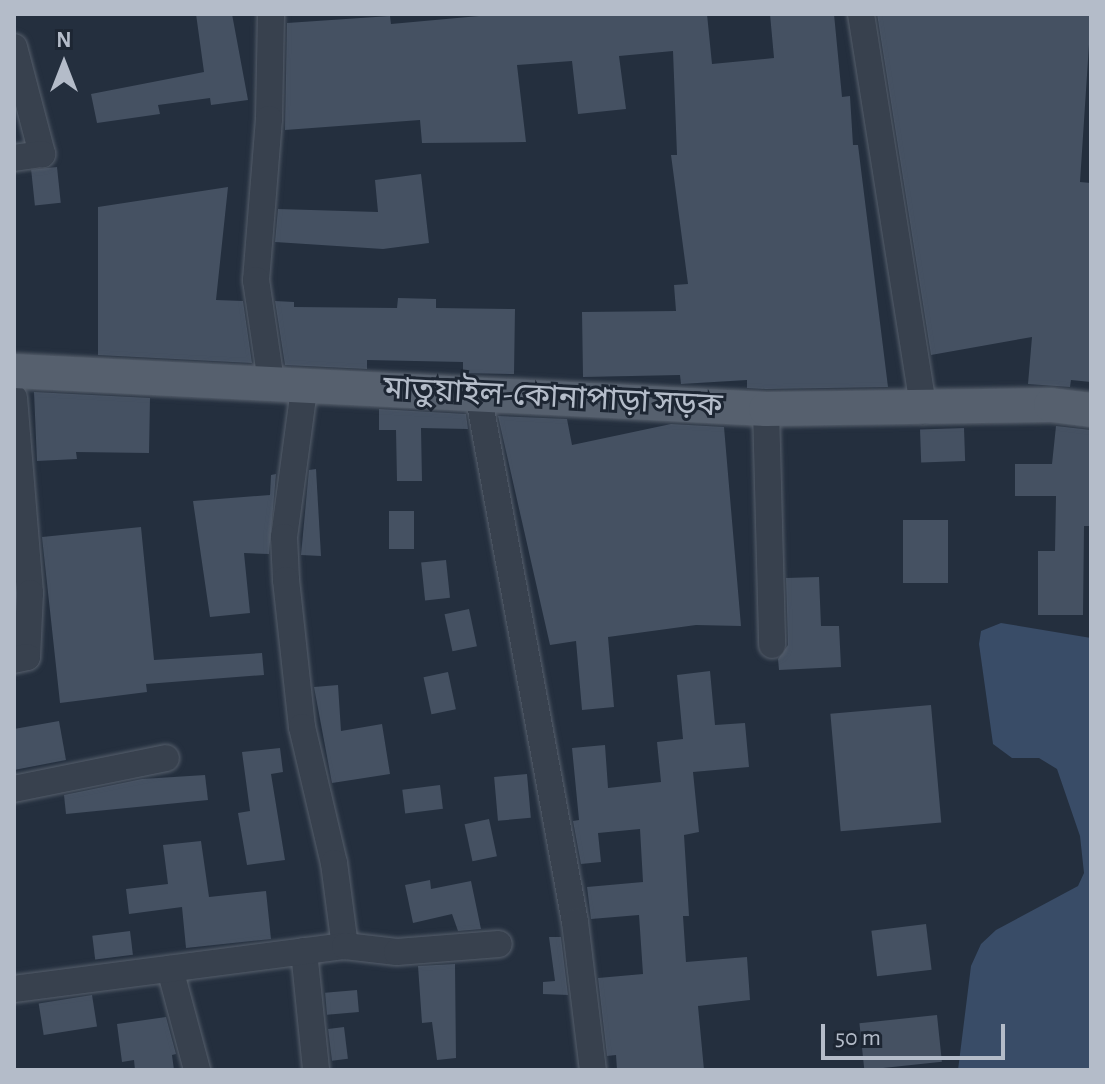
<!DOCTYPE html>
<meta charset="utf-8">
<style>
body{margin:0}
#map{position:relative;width:1105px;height:1084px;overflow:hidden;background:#242f3e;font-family:"Alegreya Sans","Noto Sans Bengali",sans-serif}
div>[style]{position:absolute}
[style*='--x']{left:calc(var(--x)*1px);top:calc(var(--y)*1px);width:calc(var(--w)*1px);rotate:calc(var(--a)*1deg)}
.water>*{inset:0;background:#394c67}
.building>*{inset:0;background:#455162;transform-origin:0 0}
.roads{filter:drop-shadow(0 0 2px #565f6c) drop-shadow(0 0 2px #565f6c)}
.minor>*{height:26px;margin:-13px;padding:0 13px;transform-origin:13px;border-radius:13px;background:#38414e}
.major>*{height:34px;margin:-17px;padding:0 17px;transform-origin:17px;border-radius:17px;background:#56606e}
span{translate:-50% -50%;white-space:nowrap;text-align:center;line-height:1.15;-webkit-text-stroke:6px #1d2633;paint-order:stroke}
.street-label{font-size:32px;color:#b4bcc9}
.frame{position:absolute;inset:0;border:16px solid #b4bcc9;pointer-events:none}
.north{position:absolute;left:24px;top:24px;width:80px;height:80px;-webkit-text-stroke:6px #1d2633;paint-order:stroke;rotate:0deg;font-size:22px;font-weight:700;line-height:32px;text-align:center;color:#b4bcc9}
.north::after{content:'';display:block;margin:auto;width:28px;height:36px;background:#b4bcc9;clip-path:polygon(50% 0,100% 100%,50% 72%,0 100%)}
.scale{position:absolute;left:821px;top:1024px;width:184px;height:36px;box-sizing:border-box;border:4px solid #b4bcc9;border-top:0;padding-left:10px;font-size:24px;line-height:28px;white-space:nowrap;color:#b4bcc9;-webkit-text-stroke:6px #1d2633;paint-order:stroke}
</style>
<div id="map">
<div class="water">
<div style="clip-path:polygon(1001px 623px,1091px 638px,1091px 1070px,958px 1070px,971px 966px,981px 944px,996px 930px,1078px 886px,1084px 873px,1080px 836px,1057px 769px,1039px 758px,1012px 758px,993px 744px,979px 644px,981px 631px)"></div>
</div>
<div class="building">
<div style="clip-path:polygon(196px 14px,232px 14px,248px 100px,211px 105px,210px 98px,158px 105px,160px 114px,97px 123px,91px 94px,204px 72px)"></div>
<div style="clip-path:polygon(501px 14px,707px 14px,712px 64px,774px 58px,770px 14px,834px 14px,842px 97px,850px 96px,853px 145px,858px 145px,888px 387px,766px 389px,747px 388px,747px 380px,681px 384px,680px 375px,583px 377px,582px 312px,676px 311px,674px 285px,688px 284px,671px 155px,677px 155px,673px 51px,619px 56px,626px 109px,578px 114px,572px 61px,517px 65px,526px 142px,422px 143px,420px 120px,285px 130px,287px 23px,390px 16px,391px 24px)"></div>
<div style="clip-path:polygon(877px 14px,1091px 14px,1080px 182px,1091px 183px,1091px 382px,1071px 380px,1070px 387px,1028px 384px,1032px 337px,931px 355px)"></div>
<div style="left:57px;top:167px;width:36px;height:26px;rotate:84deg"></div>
<div style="clip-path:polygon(421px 174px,429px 243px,383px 249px,275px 242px,278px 209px,378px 212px,375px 180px)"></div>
<div style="clip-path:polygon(228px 187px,216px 300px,243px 301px,252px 363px,98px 355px,98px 207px)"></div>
<div style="clip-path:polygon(398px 298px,436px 299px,436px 308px,515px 309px,514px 374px,463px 373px,463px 362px,367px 360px,367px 369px,285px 365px,275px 301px,294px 302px,294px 307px,397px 308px)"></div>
<div style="clip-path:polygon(34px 392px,150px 398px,149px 453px,76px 452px,77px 459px,37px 461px)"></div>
<div style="clip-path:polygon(379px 409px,466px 414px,468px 429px,421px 428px,422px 481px,397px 481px,396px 430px,379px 430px)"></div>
<div style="clip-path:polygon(498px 416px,567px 419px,572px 445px,671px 424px,724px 427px,741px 626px,696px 625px,608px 637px,614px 707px,582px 710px,576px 641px,550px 645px)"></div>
<div style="clip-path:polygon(1056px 426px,1091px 430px,1091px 526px,1084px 526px,1083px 615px,1038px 615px,1038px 551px,1055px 551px,1056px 496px,1015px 496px,1015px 464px,1052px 464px)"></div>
<div style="left:964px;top:428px;width:33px;height:44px;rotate:88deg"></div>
<div style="clip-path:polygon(316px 469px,321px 556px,301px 555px,309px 470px)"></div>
<div style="clip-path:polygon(276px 474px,269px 554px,244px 553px,250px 613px,210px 617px,193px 501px,270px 495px,271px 475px)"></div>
<div style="left:389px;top:511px;width:25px;height:38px"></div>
<div style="left:903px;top:520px;width:45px;height:63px"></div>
<div style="clip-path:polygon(141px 527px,154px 660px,262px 653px,264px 675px,146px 684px,147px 692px,60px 703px,42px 537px)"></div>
<div style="left:446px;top:560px;width:38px;height:25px;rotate:84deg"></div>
<div style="clip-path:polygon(819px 577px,821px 626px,839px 626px,841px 667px,779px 670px,778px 659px,788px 645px,786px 578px)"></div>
<div style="left:469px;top:609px;width:38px;height:25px;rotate:78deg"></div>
<div style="clip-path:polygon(710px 671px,715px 725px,745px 723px,749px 767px,693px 772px,699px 832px,684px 835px,689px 916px,683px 916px,686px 962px,747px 957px,750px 1000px,698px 1006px,704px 1070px,617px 1070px,616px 1055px,607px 1056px,598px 978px,643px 974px,639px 915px,591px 919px,587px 887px,643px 882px,640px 829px,598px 833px,601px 862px,581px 864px,573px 821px,579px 820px,572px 748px,605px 745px,608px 788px,661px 782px,657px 742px,683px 739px,677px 675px)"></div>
<div style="left:448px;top:672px;width:38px;height:25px;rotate:78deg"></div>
<div style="clip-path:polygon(338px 685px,341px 731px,382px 724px,390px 774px,332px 783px,314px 687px)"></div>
<div style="left:931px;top:705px;width:118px;height:101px;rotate:85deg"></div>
<div style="clip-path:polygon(59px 721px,66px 760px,14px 770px,14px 729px)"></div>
<div style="clip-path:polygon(280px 748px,283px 772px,271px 774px,285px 860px,247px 865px,238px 813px,250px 811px,242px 752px)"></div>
<div style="left:527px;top:774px;width:44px;height:33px;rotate:85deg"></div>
<div style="clip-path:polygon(205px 775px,208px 800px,66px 814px,64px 795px,142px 779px)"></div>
<div style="left:440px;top:785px;width:24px;height:38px;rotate:83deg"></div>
<div style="left:489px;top:819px;width:38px;height:25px;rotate:78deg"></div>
<div style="clip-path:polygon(201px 841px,209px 897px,266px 891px,271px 939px,186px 948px,182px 907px,129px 914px,126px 889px,168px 884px,163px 845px)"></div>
<div style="clip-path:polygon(430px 880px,431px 889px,471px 881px,481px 929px,458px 931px,452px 914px,413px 923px,405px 885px)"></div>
<div style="left:926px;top:924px;width:46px;height:55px;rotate:83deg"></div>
<div style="left:130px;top:931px;width:24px;height:38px;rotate:83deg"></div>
<div style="clip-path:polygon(549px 937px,561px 937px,568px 995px,543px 994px,543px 982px,555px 981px)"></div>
<div style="clip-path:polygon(455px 964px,456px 1058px,437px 1060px,432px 1022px,422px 1023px,418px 966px)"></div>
<div style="left:357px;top:990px;width:22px;height:32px;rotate:85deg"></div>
<div style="left:92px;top:995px;width:32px;height:54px;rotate:81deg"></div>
<div style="left:937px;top:1015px;width:47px;height:78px;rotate:84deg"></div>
<div style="clip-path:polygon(166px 1017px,176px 1054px,172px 1055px,174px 1070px,135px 1070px,134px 1060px,122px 1062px,117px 1024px)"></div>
<div style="left:344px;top:1027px;width:32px;height:16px;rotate:83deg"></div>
</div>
<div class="roads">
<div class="minor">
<div style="--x:271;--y:14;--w:105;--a:91.1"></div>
<div style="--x:269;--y:119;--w:162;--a:94.6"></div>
<div style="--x:256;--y:280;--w:102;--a:81.6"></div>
<div style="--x:861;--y:14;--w:402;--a:81"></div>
<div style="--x:14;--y:47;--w:111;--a:75.3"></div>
<div style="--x:42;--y:154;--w:28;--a:172"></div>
<div style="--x:305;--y:382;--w:156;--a:97.7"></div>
<div style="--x:284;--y:537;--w:43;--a:87.3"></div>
<div style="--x:286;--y:580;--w:148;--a:83.8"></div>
<div style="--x:302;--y:727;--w:140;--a:76.8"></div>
<div style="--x:334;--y:863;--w:84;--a:82.5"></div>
<div style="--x:478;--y:393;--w:538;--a:79.61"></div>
<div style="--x:575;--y:922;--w:149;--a:83.1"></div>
<div style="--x:14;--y:398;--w:196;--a:85.3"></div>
<div style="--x:30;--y:593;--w:64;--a:92.7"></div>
<div style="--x:27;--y:657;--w:13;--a:167"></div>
<div style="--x:766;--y:409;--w:236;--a:88.5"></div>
<div style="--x:14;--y:789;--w:155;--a:-11.5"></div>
<div style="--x:304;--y:951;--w:120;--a:84.2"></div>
<div style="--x:170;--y:969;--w:105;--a:75"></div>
<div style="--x:14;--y:989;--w:334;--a:-7.4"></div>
<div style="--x:345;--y:946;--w:52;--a:6.6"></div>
<div style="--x:397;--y:952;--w:102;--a:-4.5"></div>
</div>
<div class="major">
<div style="--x:14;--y:371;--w:753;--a:2.89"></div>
<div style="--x:766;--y:409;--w:285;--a:-0.8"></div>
<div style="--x:1051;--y:405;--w:40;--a:7.1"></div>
</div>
</div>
<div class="street-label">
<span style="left:553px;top:397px;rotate:3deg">মাতুয়াইল-কোনাপাড়া সড়ক</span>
</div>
<div class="frame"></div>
<div class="north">N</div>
<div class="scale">50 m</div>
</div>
